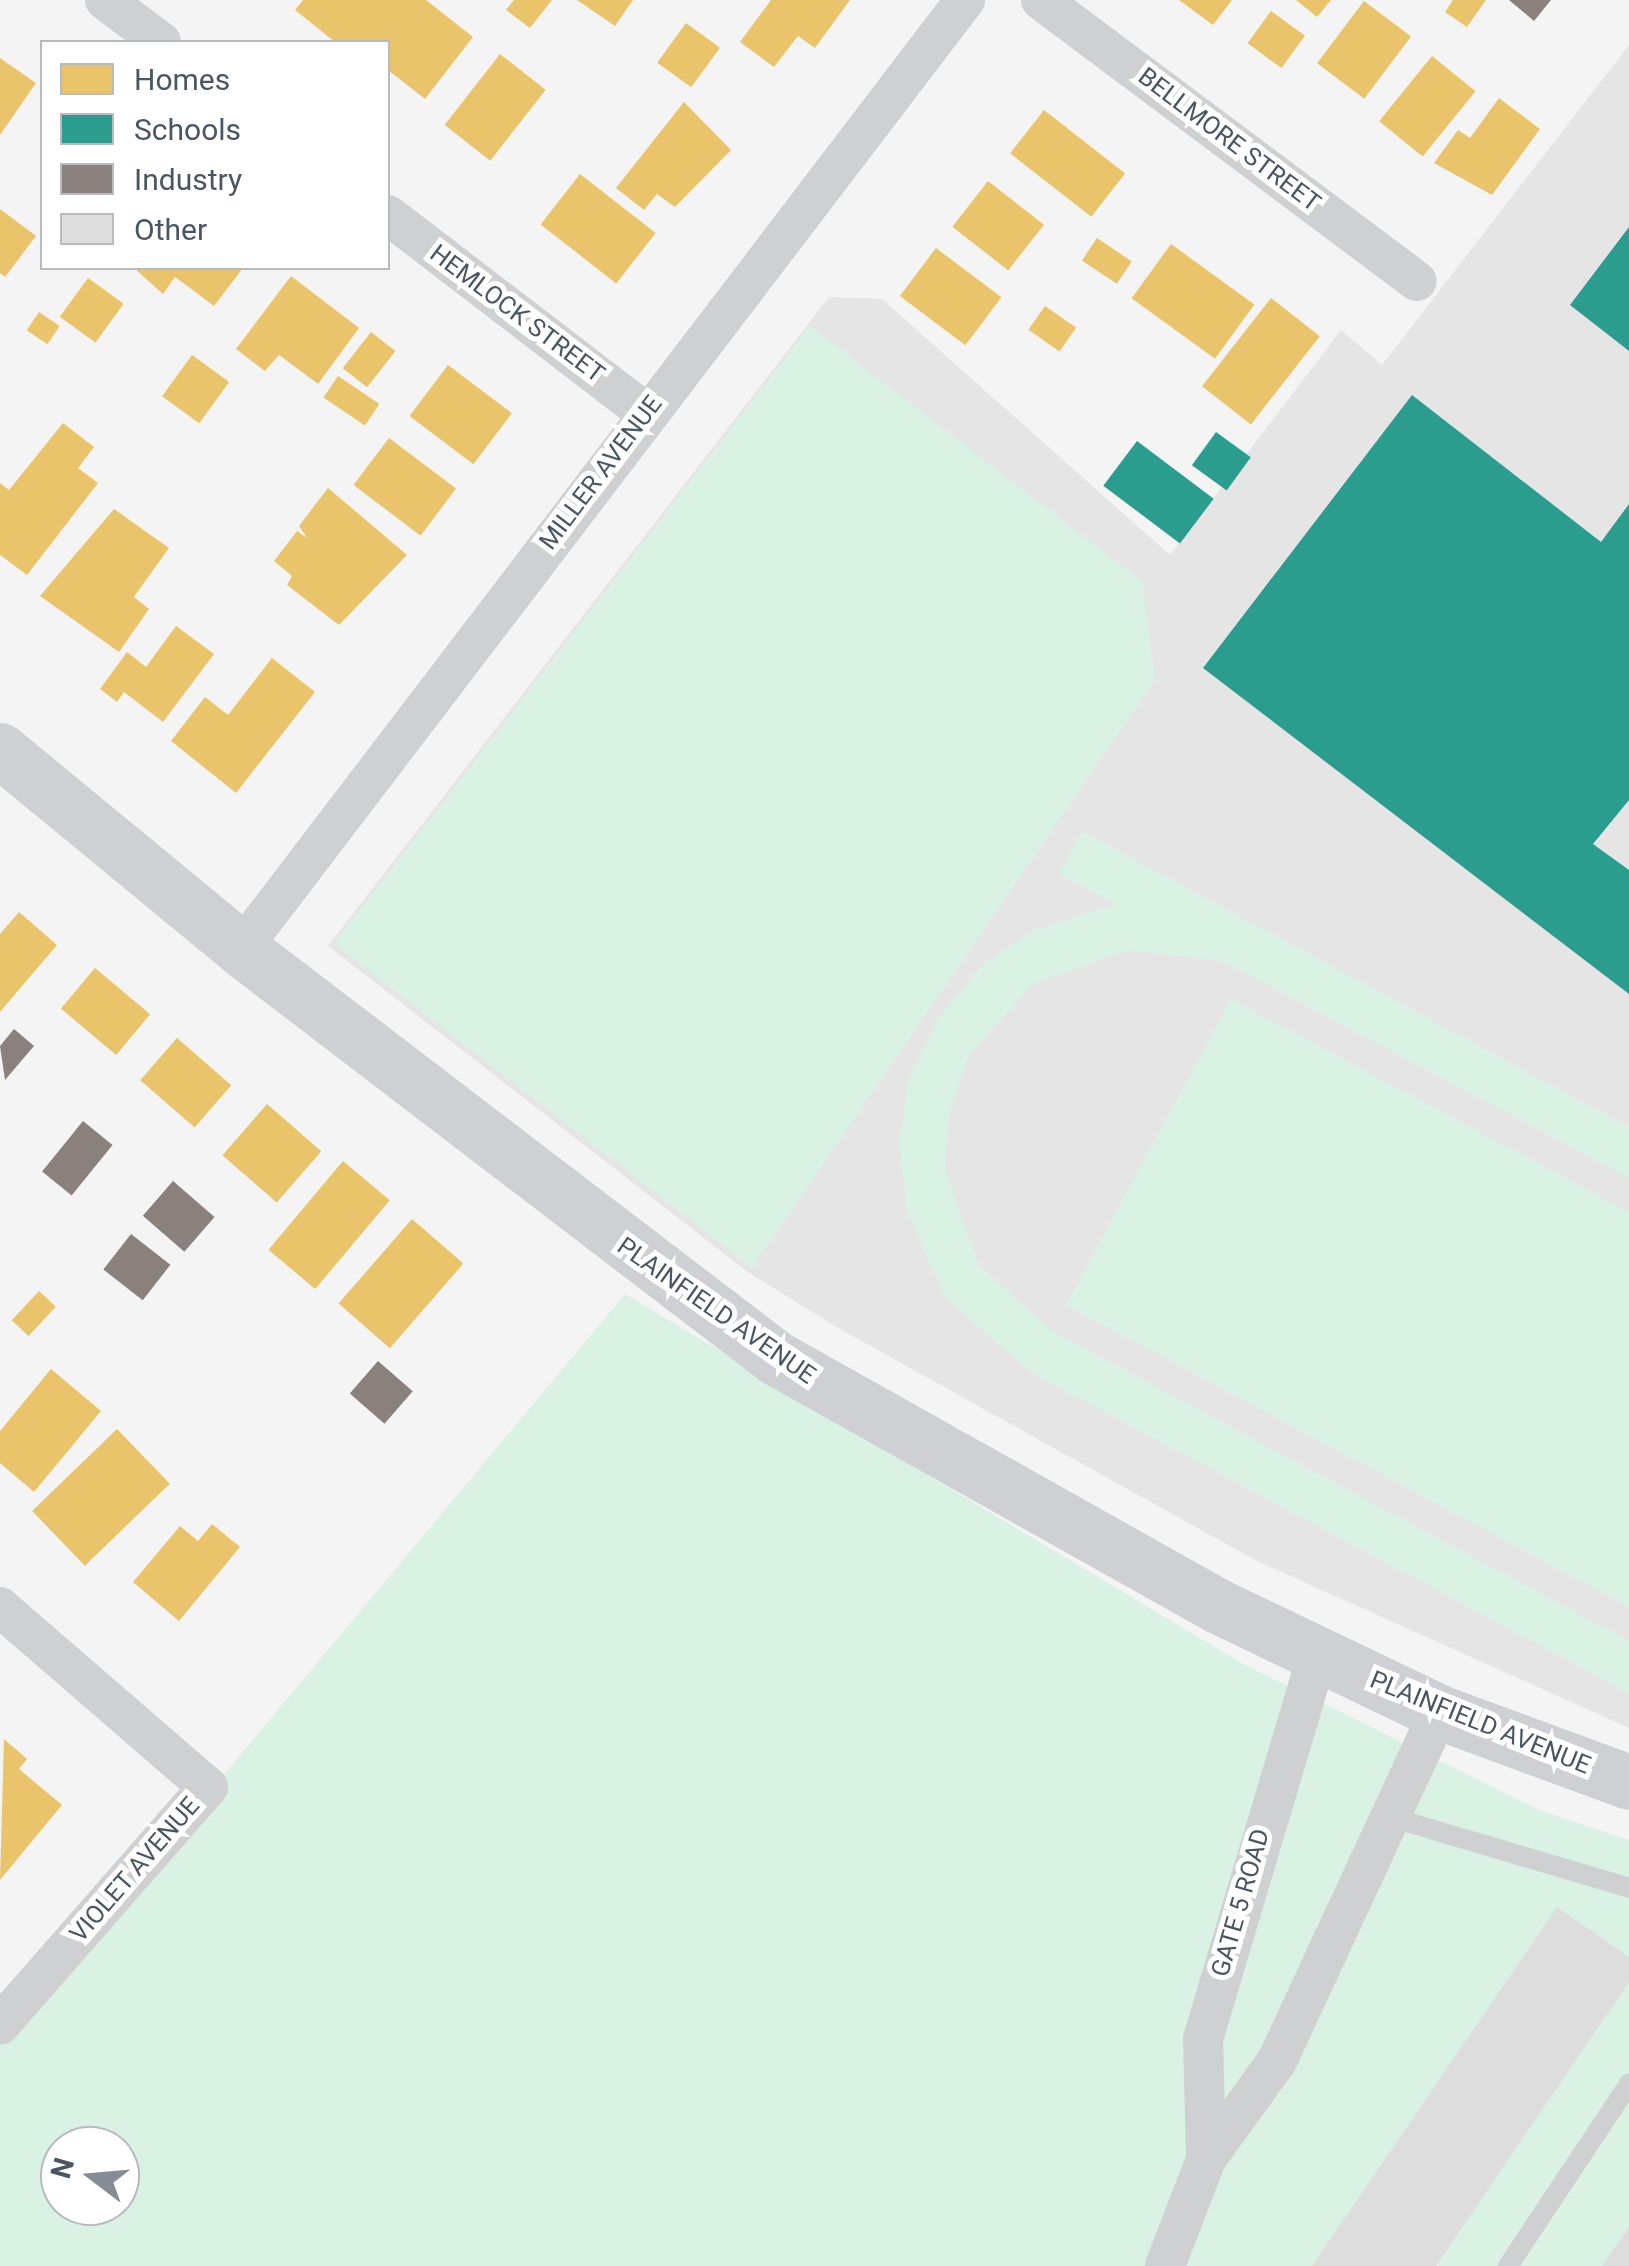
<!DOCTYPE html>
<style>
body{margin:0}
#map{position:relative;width:1629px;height:2266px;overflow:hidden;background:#f4f4f4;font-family:Roboto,sans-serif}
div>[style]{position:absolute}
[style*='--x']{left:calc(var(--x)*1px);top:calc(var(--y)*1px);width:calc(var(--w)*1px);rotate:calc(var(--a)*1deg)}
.education>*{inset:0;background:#e6e5e6}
.green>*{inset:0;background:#d9f2e3}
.homes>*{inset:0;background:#e9c46a;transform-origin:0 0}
.schools>*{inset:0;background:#2a9d8f;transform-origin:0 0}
.industry>*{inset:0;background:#8a817c;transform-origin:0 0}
.building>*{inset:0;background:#ddddde}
.lane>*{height:20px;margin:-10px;padding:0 10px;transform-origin:10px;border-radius:10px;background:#ced0d2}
.street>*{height:40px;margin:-20px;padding:0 20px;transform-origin:20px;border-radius:20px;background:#ced0d2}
.secondary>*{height:55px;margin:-27.5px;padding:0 27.5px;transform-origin:27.5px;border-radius:27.5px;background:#ced0d4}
span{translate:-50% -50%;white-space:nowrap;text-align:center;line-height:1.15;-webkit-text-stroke:10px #fff;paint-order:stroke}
.street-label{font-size:25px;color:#4a5661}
.legend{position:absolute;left:40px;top:40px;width:350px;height:230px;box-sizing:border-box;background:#fff;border:2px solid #b7bbc0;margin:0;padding:12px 18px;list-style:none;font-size:30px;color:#4a5661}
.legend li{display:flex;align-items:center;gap:20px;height:50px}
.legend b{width:50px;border:2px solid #b7bbc0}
.north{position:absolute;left:40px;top:2126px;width:100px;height:100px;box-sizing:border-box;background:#fff;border:2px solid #b7bbc0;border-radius:50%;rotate:286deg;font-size:28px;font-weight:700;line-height:40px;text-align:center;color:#4a5661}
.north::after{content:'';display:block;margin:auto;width:35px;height:45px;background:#868d94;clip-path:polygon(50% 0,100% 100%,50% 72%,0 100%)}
</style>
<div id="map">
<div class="education">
<div style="clip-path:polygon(1629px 45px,1629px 1728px,1255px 1560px,840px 1329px,749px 1273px,328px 946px,829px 297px,882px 299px,1170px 555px,1341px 330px,1382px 365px)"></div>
</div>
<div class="green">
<div style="clip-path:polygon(810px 326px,1142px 581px,1155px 680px,752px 1268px,334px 944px)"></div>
<div style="clip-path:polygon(1082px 831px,1629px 1127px,1629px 1178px,1224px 962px,1129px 950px,1033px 984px,968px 1057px,949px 1113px,945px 1170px,978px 1264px,1051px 1330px,1629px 1641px,1629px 1693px,1030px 1372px,945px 1298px,907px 1211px,899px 1145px,908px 1080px,940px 1016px,982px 965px,1034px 930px,1116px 904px,1059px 874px)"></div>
<div style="clip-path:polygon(1231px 999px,1629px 1212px,1629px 1607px,1066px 1305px)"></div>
<div style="clip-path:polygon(evenodd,625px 1294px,1245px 1665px,1542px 1811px,1629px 1840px,1629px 2266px,0 2266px,0 2043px,625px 1294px,60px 2146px,120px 2146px,120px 2206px,60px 2206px,60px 2146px)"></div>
</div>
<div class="homes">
<div style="clip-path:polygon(303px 0,426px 0,473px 37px,425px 99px,388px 70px,388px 42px,335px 42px,295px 10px)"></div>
<div style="clip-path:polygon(514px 0,552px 0,530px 28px,506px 10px)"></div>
<div style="clip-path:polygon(577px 0,633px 0,615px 26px)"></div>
<div style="clip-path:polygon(771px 0,850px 0,815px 48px,798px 36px,774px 67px,740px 42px)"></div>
<div style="clip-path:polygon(1179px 0,1232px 0,1213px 25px)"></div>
<div style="clip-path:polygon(1296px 0,1331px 0,1317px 17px)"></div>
<div style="clip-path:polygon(1453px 0,1486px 0,1467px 27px,1445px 12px)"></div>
<div style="left:1364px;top:1px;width:59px;height:78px;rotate:37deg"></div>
<div style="left:1271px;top:11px;width:42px;height:40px;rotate:36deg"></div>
<div style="left:686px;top:23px;width:42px;height:49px;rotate:36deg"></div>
<div style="left:500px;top:54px;width:58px;height:90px;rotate:38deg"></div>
<div style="left:1432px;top:56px;width:56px;height:84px;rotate:39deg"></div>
<div style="clip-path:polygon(0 58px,36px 83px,0 135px)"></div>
<div style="clip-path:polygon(1499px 98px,1540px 129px,1492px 195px,1434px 163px,1458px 130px,1470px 138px)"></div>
<div style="clip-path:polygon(684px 102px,731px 150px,675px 207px,657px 194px,644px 210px,616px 188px)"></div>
<div style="left:1044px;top:110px;width:103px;height:55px;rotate:38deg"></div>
<div style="left:580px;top:174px;width:96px;height:64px;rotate:38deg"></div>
<div style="left:988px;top:181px;width:71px;height:58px;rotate:38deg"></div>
<div style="clip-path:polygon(0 209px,36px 236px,5px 277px,0 273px)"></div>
<div style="left:1097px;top:238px;width:42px;height:27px;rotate:34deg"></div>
<div style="left:1171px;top:244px;width:103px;height:67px;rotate:36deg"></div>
<div style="left:936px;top:248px;width:82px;height:60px;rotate:37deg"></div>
<div style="clip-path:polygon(134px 268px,243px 268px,214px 306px,175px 277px,163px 294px)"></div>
<div style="clip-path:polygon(291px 276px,359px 328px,318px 384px,279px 355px,265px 371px,236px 349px)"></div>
<div style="left:88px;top:278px;width:44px;height:48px;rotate:36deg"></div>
<div style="left:1271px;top:298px;width:62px;height:112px;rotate:38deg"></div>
<div style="left:1045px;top:306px;width:38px;height:29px;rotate:35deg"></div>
<div style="left:39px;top:312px;width:25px;height:22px;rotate:34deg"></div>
<div style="left:371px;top:332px;width:31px;height:46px;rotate:38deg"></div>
<div style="left:192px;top:355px;width:46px;height:51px;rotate:36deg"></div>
<div style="left:448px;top:365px;width:80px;height:64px;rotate:37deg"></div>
<div style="left:338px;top:376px;width:50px;height:26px;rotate:34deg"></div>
<div style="clip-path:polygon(63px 423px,94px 447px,78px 468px,98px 483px,27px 575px,0 555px,0 483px,9px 490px)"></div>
<div style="left:389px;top:438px;width:84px;height:59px;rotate:37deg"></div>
<div style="clip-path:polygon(328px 488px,407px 555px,339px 625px,287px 585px,292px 576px,274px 561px,297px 531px,307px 538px,299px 526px)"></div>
<div style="clip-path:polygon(114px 509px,169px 548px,134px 597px,149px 609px,119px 652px,40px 596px)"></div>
<div style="clip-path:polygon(176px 626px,214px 654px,163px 722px,124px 692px,117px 702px,100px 689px,127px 652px,146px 667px)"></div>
<div style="clip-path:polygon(272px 658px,315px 692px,236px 793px,171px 741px,205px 697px,228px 715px)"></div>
<div style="clip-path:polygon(19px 912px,57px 945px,0 1012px,0 934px)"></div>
<div style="left:95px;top:968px;width:72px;height:53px;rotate:40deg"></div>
<div style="left:177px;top:1038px;width:72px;height:56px;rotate:41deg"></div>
<div style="left:267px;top:1104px;width:72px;height:68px;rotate:41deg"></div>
<div style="left:343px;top:1161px;width:61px;height:116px;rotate:40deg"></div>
<div style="left:412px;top:1219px;width:68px;height:112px;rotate:41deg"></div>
<div style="left:39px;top:1291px;width:23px;height:40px;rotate:43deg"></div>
<div style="clip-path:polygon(51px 1369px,101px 1411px,34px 1492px,0 1463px,0 1431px)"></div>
<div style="left:117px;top:1429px;width:76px;height:118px;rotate:46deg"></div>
<div style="clip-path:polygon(212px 1524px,240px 1547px,179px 1621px,133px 1582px,180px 1526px,198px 1541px)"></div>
<div style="clip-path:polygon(4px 1739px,27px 1759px,19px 1769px,62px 1805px,0 1880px)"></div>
</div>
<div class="schools">
<div style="clip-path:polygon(1629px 227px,1629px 351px,1570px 305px)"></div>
<div style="clip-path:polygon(1412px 395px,1601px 542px,1629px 504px,1629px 800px,1593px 844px,1629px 870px,1629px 994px,1203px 668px)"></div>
<div style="left:1216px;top:432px;width:43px;height:41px;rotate:36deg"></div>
<div style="left:1137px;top:441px;width:96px;height:56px;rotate:37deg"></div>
</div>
<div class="industry">
<div style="clip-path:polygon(1509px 0,1551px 0,1534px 21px)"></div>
<div style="clip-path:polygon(14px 1029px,34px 1046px,5px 1080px,0 1046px)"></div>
<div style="left:83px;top:1121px;width:38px;height:65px;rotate:39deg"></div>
<div style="left:173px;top:1181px;width:55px;height:46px;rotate:41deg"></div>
<div style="left:131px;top:1234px;width:50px;height:45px;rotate:38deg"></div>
<div style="left:378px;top:1361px;width:46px;height:43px;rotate:41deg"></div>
</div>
<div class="building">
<div style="clip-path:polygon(1557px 1907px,1629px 1957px,1629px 1982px,1436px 2266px,1312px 2266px)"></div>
<div style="clip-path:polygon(1629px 2227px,1629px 2266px,1602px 2266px)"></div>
</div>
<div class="lane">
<div style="--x:1390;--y:1817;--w:249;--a:16.5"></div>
<div style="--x:1508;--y:2266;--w:219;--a:-56.4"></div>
</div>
<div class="street">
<div style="--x:105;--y:0;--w:70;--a:36.9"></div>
<div style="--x:1041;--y:0;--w:469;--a:36.8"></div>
<div style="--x:388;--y:215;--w:325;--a:37.5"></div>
<div style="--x:241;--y:949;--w:1194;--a:-52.66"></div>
<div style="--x:0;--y:1607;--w:275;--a:40.9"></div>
<div style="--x:208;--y:1787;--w:316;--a:131.2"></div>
<div style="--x:1206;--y:2159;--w:120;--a:-91.4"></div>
<div style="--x:1203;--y:2039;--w:402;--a:-73.4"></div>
<div style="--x:1165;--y:2266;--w:115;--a:-69"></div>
<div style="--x:1206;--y:2159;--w:121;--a:-54.1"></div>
<div style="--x:1277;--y:2061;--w:385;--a:-65.1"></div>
</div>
<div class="secondary">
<div style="--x:0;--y:750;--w:313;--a:39.5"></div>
<div style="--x:241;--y:949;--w:673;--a:37.4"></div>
<div style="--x:776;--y:1358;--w:507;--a:29.3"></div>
<div style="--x:1218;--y:1606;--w:245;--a:25.6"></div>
<div style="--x:1439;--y:1712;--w:202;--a:20.2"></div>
</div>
<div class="street-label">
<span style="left:1229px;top:140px;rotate:37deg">BELLMORE STREET</span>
<span style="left:517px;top:314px;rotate:37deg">HEMLOCK STREET</span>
<span style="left:601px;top:473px;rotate:-53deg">MILLER AVENUE</span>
<span style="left:716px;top:1311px;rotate:35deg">PLAINFIELD AVENUE</span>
<span style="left:1480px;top:1723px;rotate:22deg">PLAINFIELD AVENUE</span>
<span style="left:135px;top:1870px;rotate:-49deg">VIOLET AVENUE</span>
<span style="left:1241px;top:1903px;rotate:-74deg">GATE 5 ROAD</span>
</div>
<ul class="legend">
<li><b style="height:28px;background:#e9c46a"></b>Homes</li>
<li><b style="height:28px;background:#2a9d8f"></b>Schools</li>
<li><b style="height:28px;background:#8a817c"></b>Industry</li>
<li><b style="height:28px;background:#ddddde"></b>Other</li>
</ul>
<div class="north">N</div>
</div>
